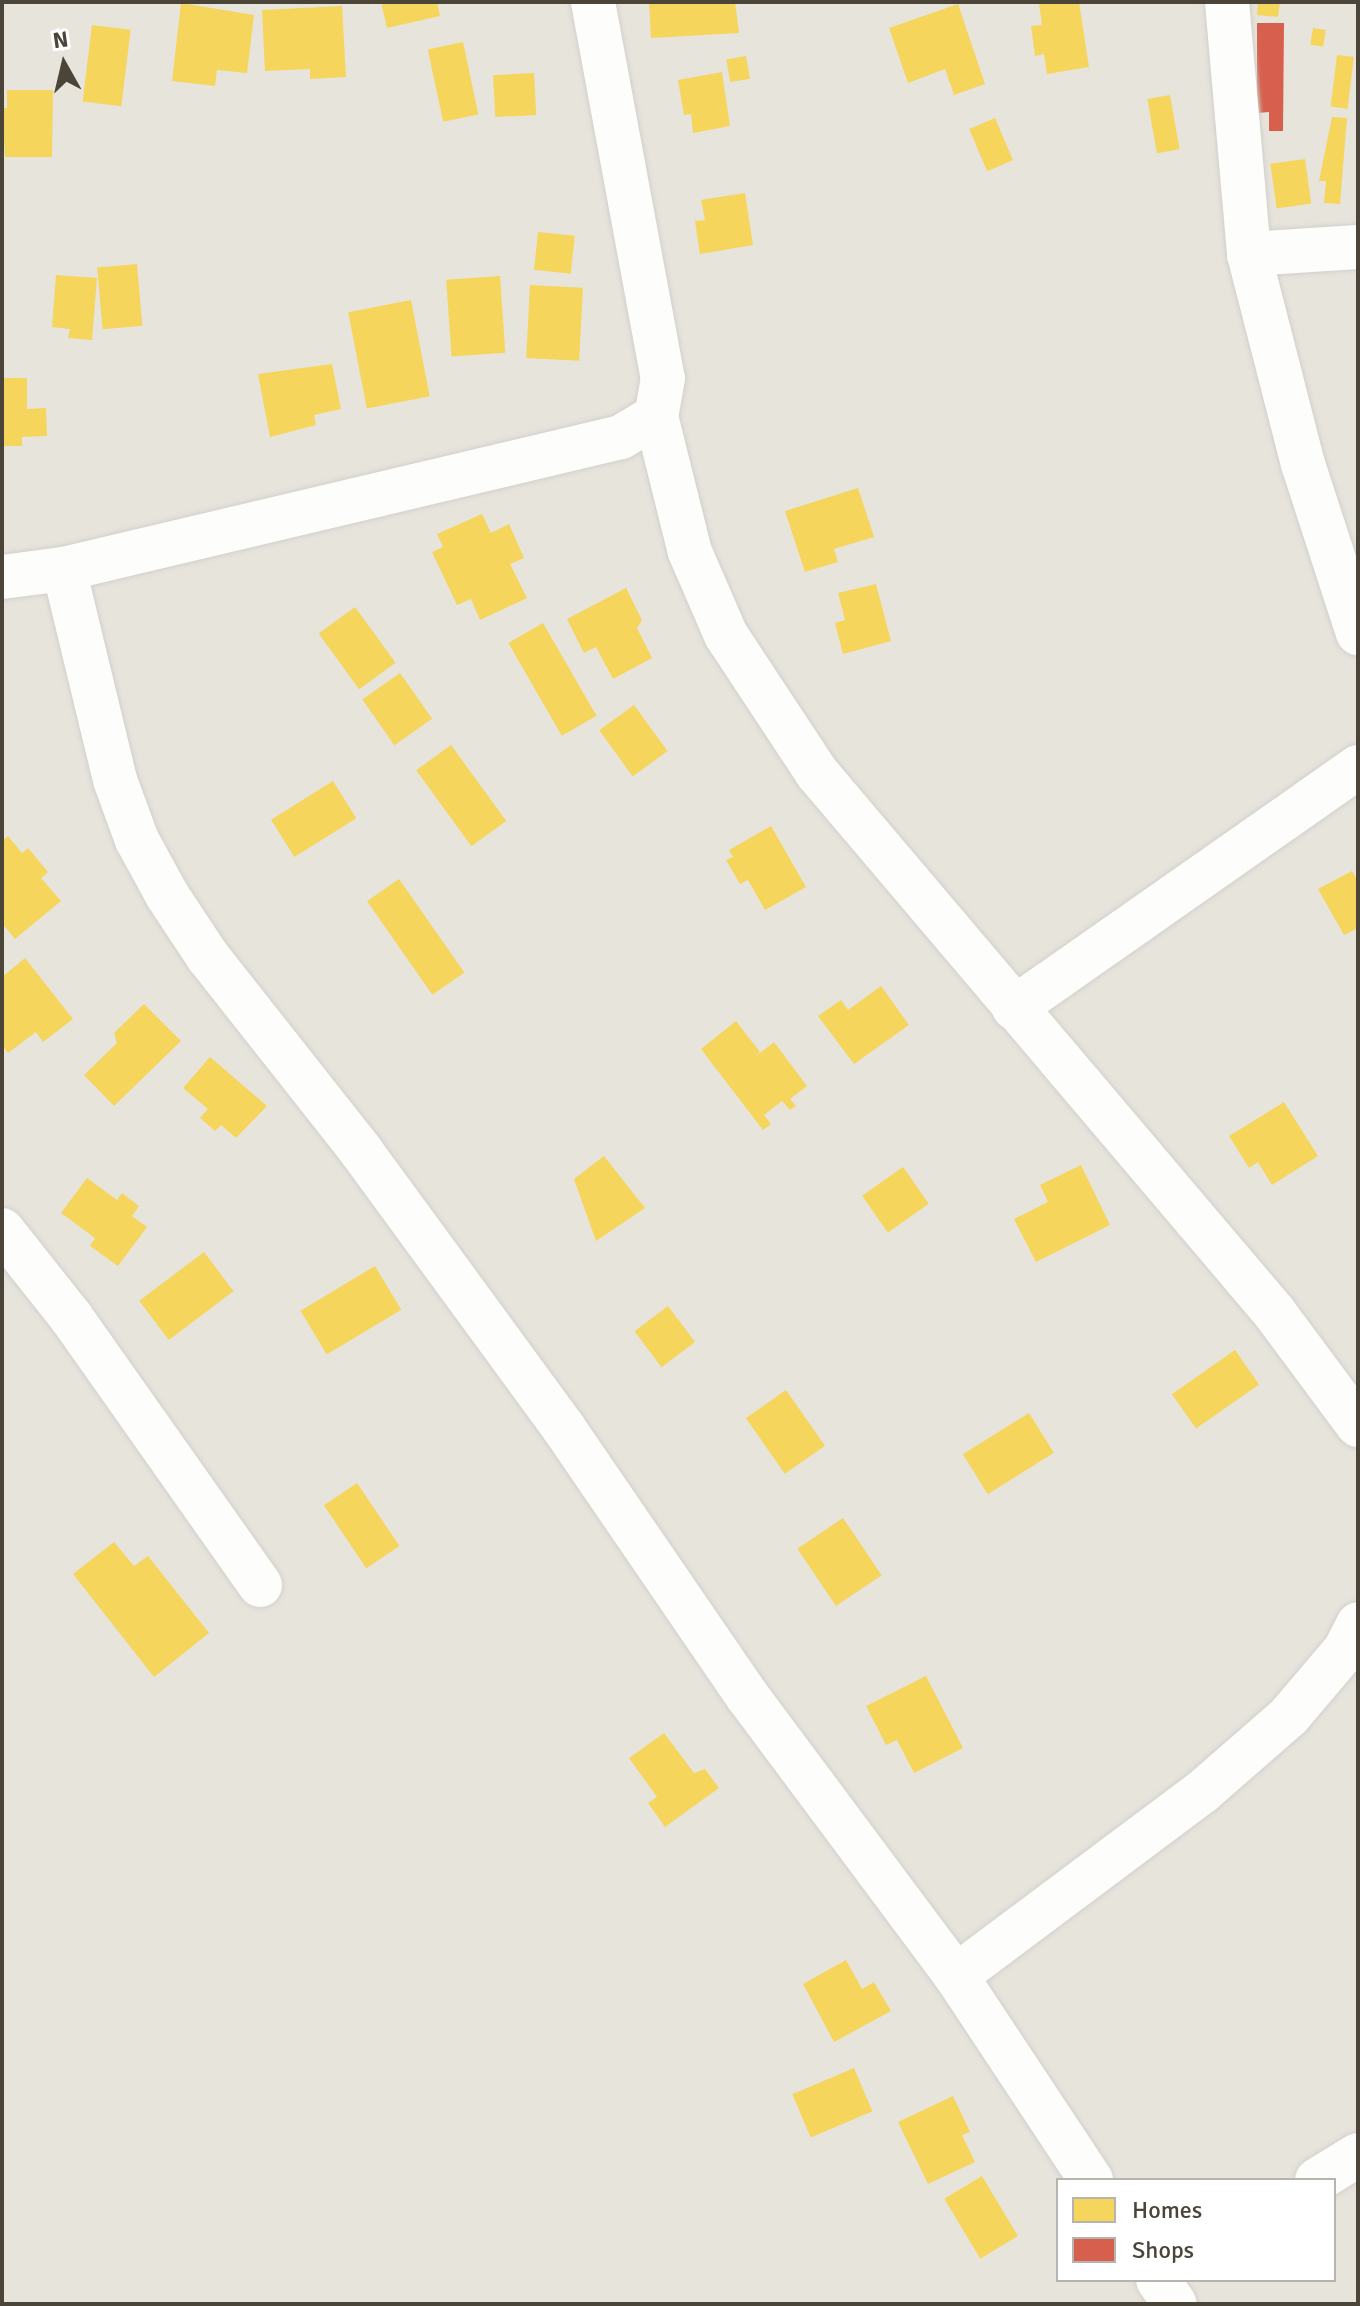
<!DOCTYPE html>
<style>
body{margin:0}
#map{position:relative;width:1360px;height:2306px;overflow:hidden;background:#f4f2ee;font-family:Signika,sans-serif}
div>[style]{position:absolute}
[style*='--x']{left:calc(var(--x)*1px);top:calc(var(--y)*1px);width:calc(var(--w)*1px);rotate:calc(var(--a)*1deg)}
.residential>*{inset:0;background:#e7e4dc}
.homes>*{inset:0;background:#f6d55c;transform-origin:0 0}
.shops>*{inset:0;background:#d6604d}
.roads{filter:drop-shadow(0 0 2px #d2d0cb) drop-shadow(0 0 2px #d2d0cb)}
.minor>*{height:44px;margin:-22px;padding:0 22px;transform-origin:22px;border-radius:22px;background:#fdfdfc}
span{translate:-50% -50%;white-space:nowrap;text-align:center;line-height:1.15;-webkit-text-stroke:8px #fff;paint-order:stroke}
.frame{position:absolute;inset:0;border:4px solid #4b4439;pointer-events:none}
.legend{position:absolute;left:1056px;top:2178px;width:280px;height:104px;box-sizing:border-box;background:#fff;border:2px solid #b7b4b0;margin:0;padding:10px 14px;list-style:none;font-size:24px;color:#4b4439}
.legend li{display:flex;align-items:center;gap:16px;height:40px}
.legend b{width:40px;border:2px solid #b7b4b0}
.north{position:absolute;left:24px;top:24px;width:80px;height:80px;-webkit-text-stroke:6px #fff;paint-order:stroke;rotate:352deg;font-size:22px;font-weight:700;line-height:32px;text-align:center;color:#4b4439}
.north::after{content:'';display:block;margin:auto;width:28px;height:36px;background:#4b4439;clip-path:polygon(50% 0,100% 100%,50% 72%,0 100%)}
</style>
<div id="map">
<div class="residential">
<div style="clip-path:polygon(evenodd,2px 2px,1358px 2px,1358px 2304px,2px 2304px,2px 2px,1058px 2180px,1334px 2180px,1334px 2280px,1058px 2280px,1058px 2180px)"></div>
</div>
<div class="homes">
<div style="clip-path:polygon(381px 2px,437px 2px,440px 16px,387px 28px)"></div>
<div style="clip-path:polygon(649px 2px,735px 2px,739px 33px,651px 38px)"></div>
<div style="clip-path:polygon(1079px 2px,1089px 67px,1047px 74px,1044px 54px,1035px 56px,1031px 26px,1042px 25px,1039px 3px)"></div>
<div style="clip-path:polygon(1258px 2px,1280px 2px,1278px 17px,1257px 15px)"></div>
<div style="clip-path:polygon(181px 3px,254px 15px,247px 73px,217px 70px,215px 86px,172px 81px)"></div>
<div style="clip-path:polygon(958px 4px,985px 84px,954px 95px,945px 69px,908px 83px,889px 28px)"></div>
<div style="clip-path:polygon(342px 6px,346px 77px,310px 79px,310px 69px,265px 71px,262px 10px)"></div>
<div style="left:92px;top:25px;width:39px;height:77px;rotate:7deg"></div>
<div style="left:1313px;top:28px;width:13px;height:17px;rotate:9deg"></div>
<div style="left:463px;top:42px;width:74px;height:36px;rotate:78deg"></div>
<div style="left:1337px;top:55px;width:17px;height:52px;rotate:7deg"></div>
<div style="left:746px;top:56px;width:23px;height:20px;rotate:80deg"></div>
<div style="clip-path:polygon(722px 72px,730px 126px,693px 133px,691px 114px,684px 115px,678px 80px)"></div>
<div style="left:534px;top:73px;width:42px;height:41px;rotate:87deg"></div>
<div style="clip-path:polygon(7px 90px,53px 90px,52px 157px,5px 157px,2px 108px,7px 108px)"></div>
<div style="left:1170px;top:95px;width:55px;height:23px;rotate:80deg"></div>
<div style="clip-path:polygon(1332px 117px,1347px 118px,1340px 204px,1324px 203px,1326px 181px,1319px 181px)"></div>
<div style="left:995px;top:118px;width:46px;height:28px;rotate:67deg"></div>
<div style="left:1305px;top:159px;width:45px;height:35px;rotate:82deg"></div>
<div style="clip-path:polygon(745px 193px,753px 245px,700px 254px,695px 221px,705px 220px,701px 200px)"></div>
<div style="left:538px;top:232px;width:37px;height:38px;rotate:6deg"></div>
<div style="left:137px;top:264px;width:62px;height:40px;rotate:85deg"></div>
<div style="clip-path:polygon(56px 275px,97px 278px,92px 340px,68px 338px,70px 329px,52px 327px)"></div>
<div style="left:500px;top:276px;width:77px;height:54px;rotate:86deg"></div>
<div style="left:530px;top:285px;width:53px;height:73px;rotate:3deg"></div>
<div style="left:411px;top:300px;width:98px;height:64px;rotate:79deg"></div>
<div style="clip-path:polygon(332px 364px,341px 409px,314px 415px,316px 425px,270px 437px,258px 374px)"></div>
<div style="clip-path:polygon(2px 378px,27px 378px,27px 409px,46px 408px,47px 436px,22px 437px,22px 446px,2px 446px)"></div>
<div style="clip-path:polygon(858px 488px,874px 537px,834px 549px,838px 562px,805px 572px,785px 511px)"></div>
<div style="clip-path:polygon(482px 514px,491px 533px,509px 524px,524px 558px,510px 564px,527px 598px,480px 620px,471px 599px,457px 605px,432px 552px,443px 547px,437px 534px)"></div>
<div style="clip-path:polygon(876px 584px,891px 641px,843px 654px,835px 623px,845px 620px,838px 593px)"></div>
<div style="clip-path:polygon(626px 588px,642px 620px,637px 628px,652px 658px,613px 679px,596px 647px,584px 653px,567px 619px)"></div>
<div style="left:355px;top:607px;width:69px;height:45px;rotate:54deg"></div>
<div style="left:543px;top:623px;width:107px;height:40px;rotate:60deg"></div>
<div style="left:400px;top:673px;width:56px;height:46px;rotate:55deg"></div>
<div style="left:634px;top:705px;width:57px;height:43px;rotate:54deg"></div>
<div style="left:451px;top:745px;width:94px;height:43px;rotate:54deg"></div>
<div style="left:333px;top:781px;width:44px;height:73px;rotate:58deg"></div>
<div style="clip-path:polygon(771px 826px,806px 887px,765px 910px,748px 880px,740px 884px,726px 860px,733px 857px,729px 850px)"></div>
<div style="clip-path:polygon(8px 836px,22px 853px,28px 848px,48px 872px,41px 878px,61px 901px,15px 939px,2px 923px,2px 841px)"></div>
<div style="clip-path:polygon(1352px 871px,1358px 881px,1358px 928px,1344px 935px,1318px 889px)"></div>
<div style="left:399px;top:879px;width:114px;height:39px;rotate:55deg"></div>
<div style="clip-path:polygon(25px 958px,73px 1019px,43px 1042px,36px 1032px,8px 1053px,2px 1045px,2px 977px)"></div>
<div style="clip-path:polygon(881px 986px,909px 1025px,854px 1064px,818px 1016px,841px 1000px,848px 1010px)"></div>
<div style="clip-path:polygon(144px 1004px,181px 1041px,114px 1106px,84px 1075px,117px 1043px,114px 1033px)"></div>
<div style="clip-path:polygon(736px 1021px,760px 1052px,751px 1060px,774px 1042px,807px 1086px,790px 1099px,796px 1106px,790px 1110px,782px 1101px,764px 1115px,771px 1124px,763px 1130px,701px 1049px)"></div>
<div style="clip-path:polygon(210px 1057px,267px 1106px,236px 1138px,221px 1125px,215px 1131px,200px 1118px,208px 1109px,183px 1088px)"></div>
<div style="clip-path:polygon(1284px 1102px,1318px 1156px,1272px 1185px,1258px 1162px,1249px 1168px,1229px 1136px)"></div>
<div style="clip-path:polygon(604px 1156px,645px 1208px,596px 1241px,574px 1179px)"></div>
<div style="clip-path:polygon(1081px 1165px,1110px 1225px,1036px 1262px,1014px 1219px,1048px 1202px,1040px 1185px)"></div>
<div style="left:903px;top:1167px;width:45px;height:50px;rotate:55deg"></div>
<div style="clip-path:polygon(87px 1178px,117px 1200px,122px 1193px,139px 1206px,132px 1216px,147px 1227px,118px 1266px,90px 1246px,95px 1238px,61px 1213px)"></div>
<div style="left:204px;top:1252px;width:49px;height:81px;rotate:53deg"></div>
<div style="left:375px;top:1266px;width:51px;height:87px;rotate:59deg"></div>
<div style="left:668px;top:1306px;width:45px;height:42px;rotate:53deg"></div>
<div style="left:1235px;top:1350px;width:42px;height:77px;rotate:55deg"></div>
<div style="left:786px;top:1390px;width:68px;height:49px;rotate:55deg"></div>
<div style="left:1029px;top:1413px;width:47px;height:78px;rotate:58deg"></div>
<div style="left:357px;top:1483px;width:76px;height:40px;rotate:56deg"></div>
<div style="left:843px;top:1518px;width:69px;height:55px;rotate:56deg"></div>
<div style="clip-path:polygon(114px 1542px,134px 1566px,148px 1556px,209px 1633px,154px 1677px,73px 1574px)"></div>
<div style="clip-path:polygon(926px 1676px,963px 1748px,914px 1773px,897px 1740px,886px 1745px,866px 1706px)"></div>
<div style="clip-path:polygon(664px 1733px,694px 1773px,705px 1769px,719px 1788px,665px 1827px,648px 1803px,657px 1797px,629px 1758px)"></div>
<div style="clip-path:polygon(846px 1960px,862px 1989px,874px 1982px,891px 2011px,834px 2042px,803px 1984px)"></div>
<div style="left:854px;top:2068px;width:47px;height:67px;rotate:67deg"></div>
<div style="clip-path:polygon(953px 2096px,970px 2132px,962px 2135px,975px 2162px,928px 2184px,898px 2122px)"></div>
<div style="left:982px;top:2176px;width:70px;height:44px;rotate:59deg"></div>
</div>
<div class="shops">
<div style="clip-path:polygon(1257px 23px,1284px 23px,1283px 131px,1269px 131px,1269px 112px,1257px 113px)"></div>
</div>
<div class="roads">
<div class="minor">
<div style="--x:593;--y:2;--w:382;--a:79.5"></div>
<div style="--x:663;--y:378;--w:39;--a:100"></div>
<div style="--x:656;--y:416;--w:140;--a:76"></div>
<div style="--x:690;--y:552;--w:90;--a:66.6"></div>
<div style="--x:726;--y:635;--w:165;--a:56.6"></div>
<div style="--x:817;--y:773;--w:707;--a:49.71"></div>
<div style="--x:1274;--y:1312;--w:141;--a:53.4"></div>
<div style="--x:1227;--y:2;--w:253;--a:85"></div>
<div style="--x:1249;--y:254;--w:217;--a:75.6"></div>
<div style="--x:1303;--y:464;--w:178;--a:72"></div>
<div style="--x:1249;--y:254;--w:109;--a:-3.7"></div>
<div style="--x:64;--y:569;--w:217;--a:76.4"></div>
<div style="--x:115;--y:780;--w:64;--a:69.9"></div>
<div style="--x:137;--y:840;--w:63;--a:61.4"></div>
<div style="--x:167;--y:895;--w:74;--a:56.5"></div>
<div style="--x:208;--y:957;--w:247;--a:51.7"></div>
<div style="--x:361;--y:1151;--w:342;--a:53.8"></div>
<div style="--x:563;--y:1427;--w:327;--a:55.6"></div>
<div style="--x:748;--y:1697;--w:348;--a:53.3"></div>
<div style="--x:956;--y:1976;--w:245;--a:56.5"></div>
<div style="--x:2;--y:577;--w:63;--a:-7.4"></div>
<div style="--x:64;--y:569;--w:572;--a:-13.33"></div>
<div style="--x:621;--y:437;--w:41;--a:-31"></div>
<div style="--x:1014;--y:1008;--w:420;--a:-35"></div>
<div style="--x:2;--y:1230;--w:111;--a:51.6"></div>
<div style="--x:71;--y:1317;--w:328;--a:54.8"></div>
<div style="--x:956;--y:1976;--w:307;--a:-36.8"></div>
<div style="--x:1202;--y:1792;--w:116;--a:-41.1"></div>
<div style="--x:1289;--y:1716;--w:87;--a:-49.7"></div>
<div style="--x:1345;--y:1650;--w:29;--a:-63"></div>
<div style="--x:1317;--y:2180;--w:48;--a:-31.4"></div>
<div style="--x:1158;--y:2280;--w:29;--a:55"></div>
</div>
</div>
<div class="frame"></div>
<ul class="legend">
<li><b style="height:22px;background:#f6d55c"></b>Homes</li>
<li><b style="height:22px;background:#d6604d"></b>Shops</li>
</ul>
<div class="north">N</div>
</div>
